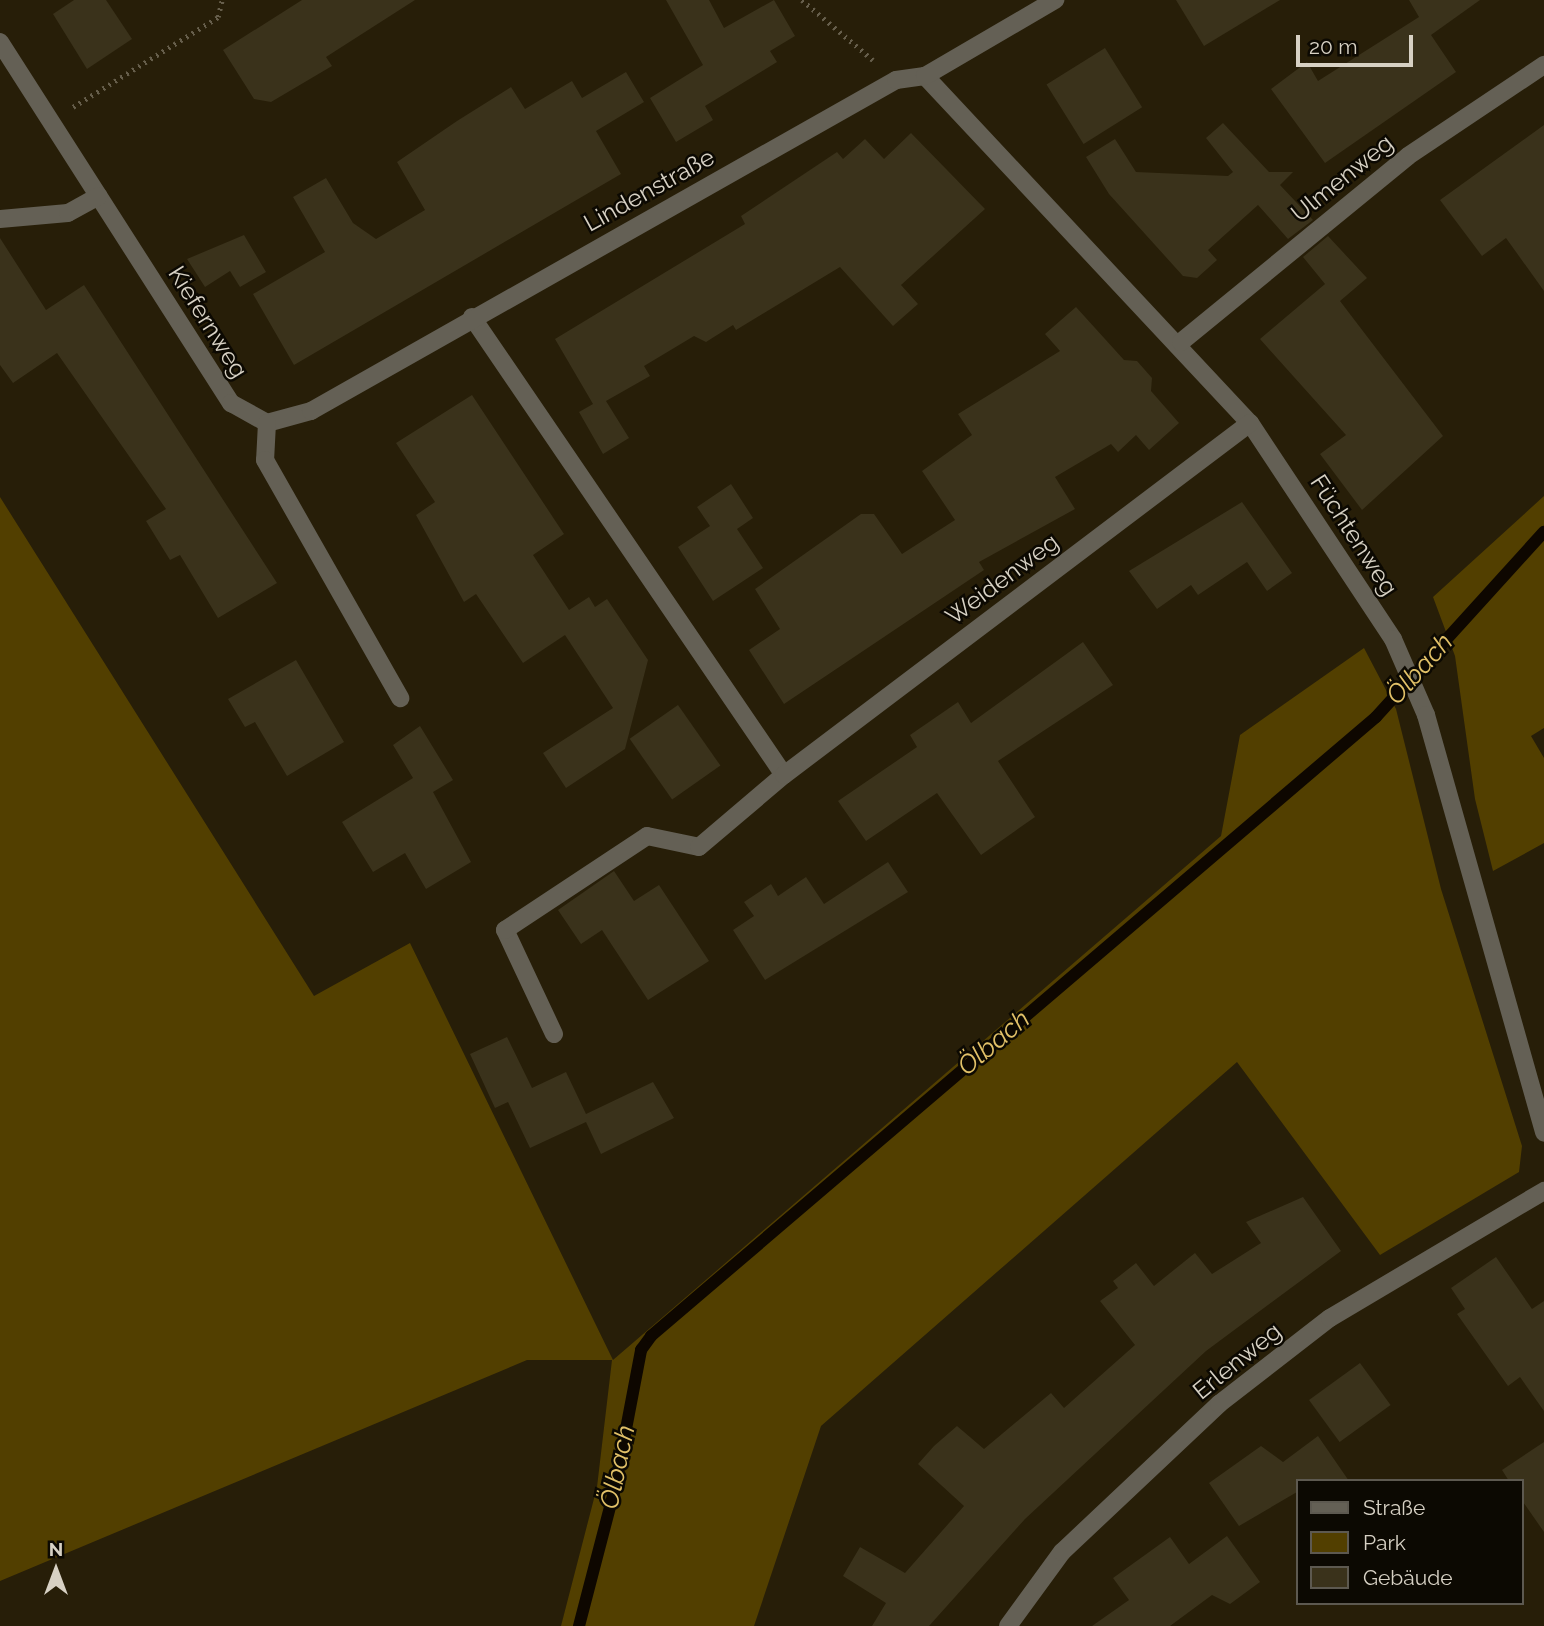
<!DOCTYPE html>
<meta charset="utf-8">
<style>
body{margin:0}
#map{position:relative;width:1544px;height:1626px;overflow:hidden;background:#271e08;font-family:Raleway,sans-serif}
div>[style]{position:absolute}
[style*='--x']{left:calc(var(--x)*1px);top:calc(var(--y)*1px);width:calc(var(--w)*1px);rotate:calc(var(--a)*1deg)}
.green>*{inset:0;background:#523f00}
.stream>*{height:12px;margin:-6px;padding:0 6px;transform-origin:6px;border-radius:6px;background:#0e0700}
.building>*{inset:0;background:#3a321b;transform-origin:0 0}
.path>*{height:4.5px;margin-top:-2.25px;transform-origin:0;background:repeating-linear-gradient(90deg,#665e4b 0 2px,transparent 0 7px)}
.minor>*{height:18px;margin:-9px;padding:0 9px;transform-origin:9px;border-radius:9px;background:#646055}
span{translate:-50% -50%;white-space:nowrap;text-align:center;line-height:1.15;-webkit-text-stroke:5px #0c0902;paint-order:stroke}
.street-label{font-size:24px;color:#d7d1c4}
.water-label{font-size:26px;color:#e2c168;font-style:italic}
.legend{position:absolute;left:1296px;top:1479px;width:228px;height:126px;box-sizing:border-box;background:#0c0902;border:2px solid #5d5950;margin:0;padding:9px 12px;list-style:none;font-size:21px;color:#d7d1c4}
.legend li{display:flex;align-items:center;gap:14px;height:35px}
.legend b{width:35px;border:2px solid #5d5950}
.north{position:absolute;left:21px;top:1535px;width:70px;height:70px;-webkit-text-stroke:5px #0c0902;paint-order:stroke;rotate:0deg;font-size:19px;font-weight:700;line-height:28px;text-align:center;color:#d7d1c4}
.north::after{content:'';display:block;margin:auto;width:24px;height:32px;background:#d7d1c4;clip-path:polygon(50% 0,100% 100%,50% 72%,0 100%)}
.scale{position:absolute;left:1296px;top:35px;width:117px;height:32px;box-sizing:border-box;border:4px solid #d7d1c4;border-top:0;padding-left:9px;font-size:21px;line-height:24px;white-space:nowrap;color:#d7d1c4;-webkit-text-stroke:5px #0c0902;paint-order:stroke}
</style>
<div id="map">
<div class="green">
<div style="clip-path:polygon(1544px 496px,1544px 728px,1531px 736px,1544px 758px,1544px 843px,1493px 871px,1475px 799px,1455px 656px,1433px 597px)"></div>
<div style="clip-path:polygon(0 497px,314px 996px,410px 943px,613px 1360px,1221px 836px,1240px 735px,1364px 648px,1396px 709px,1441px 889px,1522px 1146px,1519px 1172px,1380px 1255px,1237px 1062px,821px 1426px,754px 1626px,561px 1626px,597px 1487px,612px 1360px,527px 1360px,0 1581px)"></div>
</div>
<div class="stream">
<div style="--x:579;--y:1626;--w:138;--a:-75.4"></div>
<div style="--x:614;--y:1492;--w:145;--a:-79.2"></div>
<div style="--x:641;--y:1350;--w:17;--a:-54"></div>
<div style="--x:651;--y:1336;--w:953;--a:-40.49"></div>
<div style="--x:1376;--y:717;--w:250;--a:-47.8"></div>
</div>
<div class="building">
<div style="clip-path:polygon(74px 0,106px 0,132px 39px,87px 69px,53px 14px)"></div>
<div style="clip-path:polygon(302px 0,415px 0,326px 57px,332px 66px,271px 102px,254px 99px,223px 50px)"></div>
<div style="clip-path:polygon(666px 0,709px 0,724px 28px,774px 0,795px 36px,770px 51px,777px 62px,705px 106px,713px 120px,676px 142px,650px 98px,703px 65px)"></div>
<div style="clip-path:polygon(1176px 0,1280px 0,1204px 46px)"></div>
<div style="clip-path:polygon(1409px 0,1480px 0,1431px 35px,1456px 72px,1325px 163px,1271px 89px,1307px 62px,1318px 81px,1419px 17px)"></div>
<div style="left:1105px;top:48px;width:70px;height:69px;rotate:58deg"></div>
<div style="clip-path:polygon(626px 72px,644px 102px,596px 131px,621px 174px,294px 365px,253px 294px,325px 252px,293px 197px,326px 178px,353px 223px,376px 239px,425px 210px,397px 162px,457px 121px,511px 87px,525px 109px,572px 81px,582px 98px)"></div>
<div style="clip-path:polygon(1223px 123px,1269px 172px,1293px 172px,1280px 185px,1313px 220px,1288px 239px,1258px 205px,1208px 250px,1217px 260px,1197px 278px,1183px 276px,1109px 194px,1086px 157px,1115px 139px,1136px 172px,1228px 176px,1233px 172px,1206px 138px)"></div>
<div style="clip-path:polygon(1544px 125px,1544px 291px,1506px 238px,1482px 256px,1440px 200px)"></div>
<div style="clip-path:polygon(911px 133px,985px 209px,901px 285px,918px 304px,893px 326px,840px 267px,736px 330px,733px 325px,706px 342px,694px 336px,644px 366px,650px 376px,606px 401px,629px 438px,603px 454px,579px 412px,593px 404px,555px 339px,745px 224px,741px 216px,837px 152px,843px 159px,865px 139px,884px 159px)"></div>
<div style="clip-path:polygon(244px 235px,266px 272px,240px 287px,230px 271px,205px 287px,187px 259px)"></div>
<div style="clip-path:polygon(1328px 236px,1367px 278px,1340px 301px,1443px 436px,1362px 510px,1320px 454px,1346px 435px,1260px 339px,1325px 284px,1303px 257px)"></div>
<div style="clip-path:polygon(0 238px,46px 310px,84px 285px,277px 583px,218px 618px,180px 555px,170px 560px,146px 521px,166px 509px,57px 353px,13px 383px,0 365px)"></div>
<div style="clip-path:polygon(1076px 307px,1124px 360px,1137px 361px,1152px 378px,1151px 391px,1179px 423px,1149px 450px,1136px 435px,1118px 452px,1111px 444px,1055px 477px,1075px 509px,979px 562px,984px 570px,784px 704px,749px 650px,780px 629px,755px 589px,861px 514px,874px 514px,902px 554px,955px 520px,922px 471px,972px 435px,958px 414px,1060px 351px,1045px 334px)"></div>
<div style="clip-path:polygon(472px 395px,564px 534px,533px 555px,569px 610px,589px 597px,595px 607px,607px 599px,648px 660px,625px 749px,566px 788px,543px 753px,613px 708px,565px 635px,523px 663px,476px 594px,464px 602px,416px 515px,435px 502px,396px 443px)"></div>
<div style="clip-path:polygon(731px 484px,753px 518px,737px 529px,763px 568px,713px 601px,678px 547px,710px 526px,697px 507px)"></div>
<div style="clip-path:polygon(1242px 502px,1292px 573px,1267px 591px,1247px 562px,1198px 595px,1191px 585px,1157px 609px,1129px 571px)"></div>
<div style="clip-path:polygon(1083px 642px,1113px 685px,998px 761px,1035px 817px,981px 855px,937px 793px,866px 841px,838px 801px,917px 747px,910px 735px,958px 702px,971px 723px)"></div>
<div style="clip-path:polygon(296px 660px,344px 742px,287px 776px,255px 722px,245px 727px,228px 699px)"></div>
<div style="left:678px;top:705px;width:74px;height:59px;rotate:55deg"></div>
<div style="clip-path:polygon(420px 726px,453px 780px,433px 792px,471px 862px,426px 889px,405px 853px,373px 872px,342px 822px,413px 778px,393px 745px)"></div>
<div style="clip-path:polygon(888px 862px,908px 892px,765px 980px,733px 930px,754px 916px,744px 902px,771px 884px,778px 896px,806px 877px,824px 904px)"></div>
<div style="clip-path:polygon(614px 871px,634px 901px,659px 885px,709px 961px,648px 1000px,602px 930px,581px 944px,558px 910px)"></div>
<div style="clip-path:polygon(507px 1037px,532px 1088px,566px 1072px,586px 1114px,653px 1082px,674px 1118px,601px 1154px,586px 1122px,530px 1148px,508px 1102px,495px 1108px,470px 1054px)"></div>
<div style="clip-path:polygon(1303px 1197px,1341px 1251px,1206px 1351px,1025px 1519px,929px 1626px,872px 1626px,886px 1603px,843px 1576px,860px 1547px,905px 1573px,964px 1506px,918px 1464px,934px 1446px,957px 1426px,984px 1449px,1051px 1393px,1064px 1408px,1135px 1345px,1100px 1301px,1118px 1288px,1113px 1281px,1136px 1263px,1154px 1286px,1195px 1253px,1212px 1274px,1261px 1243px,1246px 1222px)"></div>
<div style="clip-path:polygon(1496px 1257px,1532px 1309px,1544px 1301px,1544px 1411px,1520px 1377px,1508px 1386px,1457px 1314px,1465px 1309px,1451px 1288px)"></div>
<div style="left:1360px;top:1363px;width:52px;height:63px;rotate:54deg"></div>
<div style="clip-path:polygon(1318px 1436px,1349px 1481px,1297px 1481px,1297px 1492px,1239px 1526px,1209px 1483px,1261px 1446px,1283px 1462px)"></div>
<div style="clip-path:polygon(1544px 1442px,1544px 1532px,1521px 1499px,1521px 1481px,1509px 1481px,1502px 1470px)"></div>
<div style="clip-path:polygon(1227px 1536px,1260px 1582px,1230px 1604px,1212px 1595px,1170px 1626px,1092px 1626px,1129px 1600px,1113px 1578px,1170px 1537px,1189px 1564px)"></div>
</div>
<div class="path">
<div style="--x:802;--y:0;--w:93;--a:40.2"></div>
<div style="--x:73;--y:107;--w:171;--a:-31.8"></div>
<div style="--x:218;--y:17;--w:17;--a:-77"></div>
</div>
<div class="minor">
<div style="--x:0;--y:42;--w:429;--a:57.4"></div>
<div style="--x:231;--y:403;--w:41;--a:29.1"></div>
<div style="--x:925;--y:76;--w:475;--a:46.9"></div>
<div style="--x:1250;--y:423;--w:259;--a:56.5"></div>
<div style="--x:1393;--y:639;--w:83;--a:66.5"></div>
<div style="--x:1426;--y:715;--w:434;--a:74.2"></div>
<div style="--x:0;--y:219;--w:68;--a:-5"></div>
<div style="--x:68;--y:213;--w:35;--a:-29"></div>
<div style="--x:472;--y:317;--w:554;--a:55.74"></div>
<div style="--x:1181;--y:342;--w:293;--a:-39.3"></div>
<div style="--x:1408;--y:156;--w:164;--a:-33.8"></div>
<div style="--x:267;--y:423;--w:46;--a:-15.3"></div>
<div style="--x:311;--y:411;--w:672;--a:-29.5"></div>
<div style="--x:896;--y:80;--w:29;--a:-8"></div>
<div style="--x:925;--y:76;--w:151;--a:-30.3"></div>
<div style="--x:267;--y:423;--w:37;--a:93"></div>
<div style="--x:265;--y:460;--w:274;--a:60.4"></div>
<div style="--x:554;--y:1034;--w:115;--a:-115.2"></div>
<div style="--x:505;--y:930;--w:170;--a:-33.5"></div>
<div style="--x:647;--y:836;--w:53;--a:11.9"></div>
<div style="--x:699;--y:847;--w:111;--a:-40.3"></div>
<div style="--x:784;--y:775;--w:584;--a:-37.07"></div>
<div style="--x:1008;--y:1626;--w:92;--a:-53.9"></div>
<div style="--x:1062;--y:1552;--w:216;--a:-43.3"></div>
<div style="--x:1219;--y:1404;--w:140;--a:-37.8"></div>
<div style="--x:1330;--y:1318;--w:249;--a:-30.7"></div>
</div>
<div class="street-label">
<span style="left:1342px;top:178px;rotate:-39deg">Ulmenweg</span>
<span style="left:649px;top:190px;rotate:-29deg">Lindenstraße</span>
<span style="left:208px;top:322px;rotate:58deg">Kiefernweg</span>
<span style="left:1354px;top:535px;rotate:57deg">Füchtenweg</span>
<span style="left:1002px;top:579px;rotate:-37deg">Weidenweg</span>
<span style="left:1237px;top:1361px;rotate:-39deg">Erlenweg</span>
</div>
<div class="water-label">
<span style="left:1420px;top:669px;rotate:-48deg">Ölbach</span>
<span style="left:994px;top:1043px;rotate:-40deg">Ölbach</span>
<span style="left:618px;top:1467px;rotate:-78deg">Ölbach</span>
</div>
<ul class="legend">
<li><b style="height:9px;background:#646055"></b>Straße</li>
<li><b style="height:19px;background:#523f00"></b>Park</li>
<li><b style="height:19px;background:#3a321b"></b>Gebäude</li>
</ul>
<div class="north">N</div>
<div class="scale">20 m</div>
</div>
